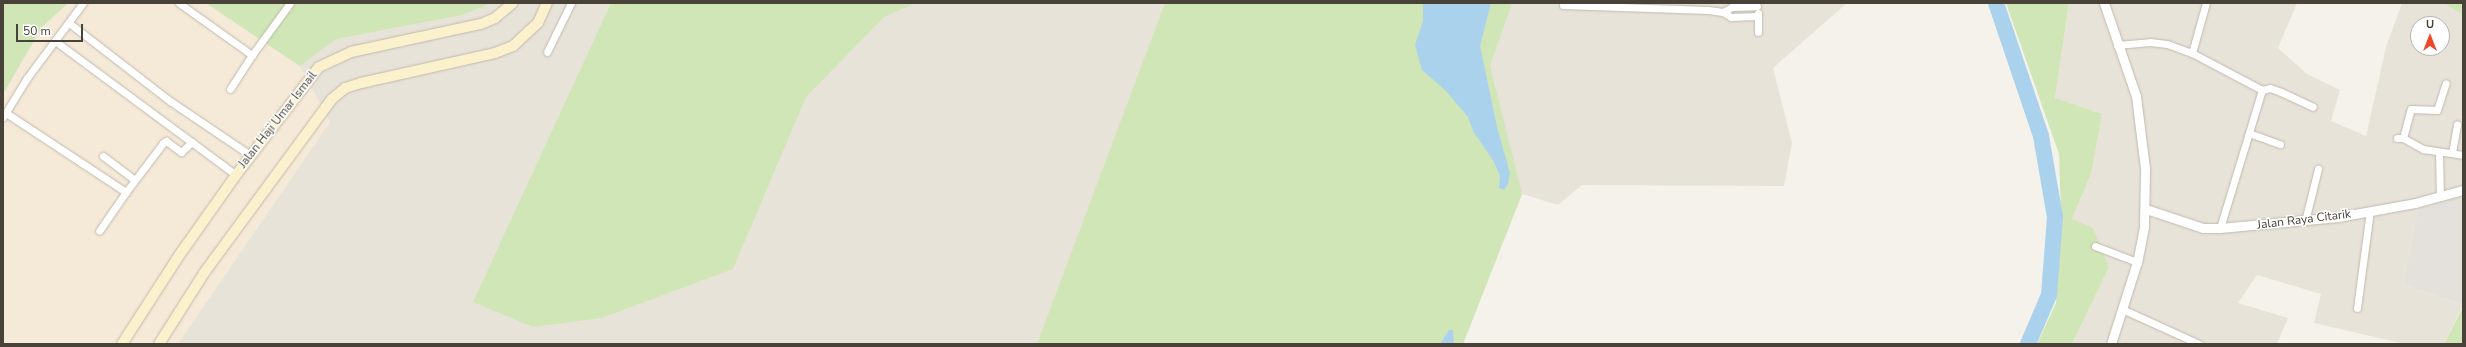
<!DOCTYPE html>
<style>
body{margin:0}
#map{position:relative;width:2466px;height:347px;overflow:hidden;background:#f4f2eb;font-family:"Nunito Sans",sans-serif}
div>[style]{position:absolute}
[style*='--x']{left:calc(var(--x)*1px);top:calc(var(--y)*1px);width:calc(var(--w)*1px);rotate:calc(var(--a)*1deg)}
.residential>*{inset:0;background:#e8e3d9}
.commercial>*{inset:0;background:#f5e9d7}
.industrial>*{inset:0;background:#e4e1dc}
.green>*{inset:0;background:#d0e6b6}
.water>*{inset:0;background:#abd2ed}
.river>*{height:16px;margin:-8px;padding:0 8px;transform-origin:8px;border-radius:8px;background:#abd2ed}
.roads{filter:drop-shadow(0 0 1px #c0b9ad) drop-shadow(0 0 1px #c0b9ad)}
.minor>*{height:7px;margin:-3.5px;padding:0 3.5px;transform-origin:3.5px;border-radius:3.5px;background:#fff}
.tertiary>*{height:9px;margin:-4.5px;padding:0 4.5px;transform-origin:4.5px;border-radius:4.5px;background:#fff}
.secondary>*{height:10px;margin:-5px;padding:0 5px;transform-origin:5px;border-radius:5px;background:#fcf1cd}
span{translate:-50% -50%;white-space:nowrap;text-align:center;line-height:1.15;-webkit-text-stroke:3px #fff;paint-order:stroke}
.street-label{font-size:12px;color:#484239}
.frame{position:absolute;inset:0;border:4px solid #484239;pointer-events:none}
.north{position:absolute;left:2410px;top:16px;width:40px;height:40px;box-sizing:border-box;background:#fff;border:1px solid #b6b3b0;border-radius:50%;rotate:0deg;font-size:11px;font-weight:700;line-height:16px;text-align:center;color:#484239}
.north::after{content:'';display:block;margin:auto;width:14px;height:18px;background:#ef4627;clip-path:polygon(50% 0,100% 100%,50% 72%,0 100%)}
.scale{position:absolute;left:16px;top:24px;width:67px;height:18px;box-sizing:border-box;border:2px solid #484239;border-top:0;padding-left:5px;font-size:12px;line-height:14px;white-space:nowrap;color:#484239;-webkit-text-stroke:3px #fff;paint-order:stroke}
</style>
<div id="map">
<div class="residential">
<div style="clip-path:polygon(3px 3px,1847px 3px,1773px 68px,1792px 143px,1784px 186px,1582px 185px,1558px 205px,1522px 194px,1463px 344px,3px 344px)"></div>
<div style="clip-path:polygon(evenodd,2069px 3px,2297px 3px,2278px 48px,2307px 74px,2340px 90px,2331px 121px,2366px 136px,2386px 47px,2402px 3px,2443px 3px,2463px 15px,2463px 195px,2418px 208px,2403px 285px,2463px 305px,2444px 344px,2405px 344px,2314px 323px,2321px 294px,2257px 275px,2238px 303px,2288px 318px,2277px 344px,2201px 344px,2185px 336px,2182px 344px,2072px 344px,2109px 267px,2072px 219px,2091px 174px,2055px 98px,2069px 3px,2418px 24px,2442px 24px,2442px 48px,2418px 48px,2418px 24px)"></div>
</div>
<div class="commercial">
<div style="clip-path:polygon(68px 3px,206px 3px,300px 66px,330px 122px,178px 344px,3px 344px,3px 94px,42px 27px)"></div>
</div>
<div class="industrial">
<div style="clip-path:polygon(2463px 195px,2463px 305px,2403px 285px,2418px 208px)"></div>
</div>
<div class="green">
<div style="clip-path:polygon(3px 3px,68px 3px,42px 27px,3px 94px)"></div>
<div style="clip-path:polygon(206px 3px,492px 3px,462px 15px,336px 39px,300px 66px)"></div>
<div style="clip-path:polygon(611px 3px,916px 3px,884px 17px,806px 97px,733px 269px,602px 318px,533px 327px,473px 302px)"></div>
<div style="clip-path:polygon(1165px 3px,1512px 3px,1490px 66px,1522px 194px,1463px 344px,1037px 344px)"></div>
<div style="clip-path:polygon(2006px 3px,2069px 3px,2055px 98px,2102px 114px,2091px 174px,2072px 219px,2093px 228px,2109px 267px,2072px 344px,2037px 344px,2056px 303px,2061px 218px,2059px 154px)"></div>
<div style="clip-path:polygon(2443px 3px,2463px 3px,2463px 15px)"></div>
<div style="clip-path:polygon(2463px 307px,2463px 344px,2444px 344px)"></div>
</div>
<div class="water">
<div style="clip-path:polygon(1423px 3px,1491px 3px,1480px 46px,1498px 131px,1510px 173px,1508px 184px,1504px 190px,1499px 188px,1500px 176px,1494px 162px,1473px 131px,1468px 117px,1446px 91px,1422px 70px,1415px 45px,1423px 21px)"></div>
<div style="clip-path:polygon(1449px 330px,1453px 330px,1454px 344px,1440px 344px)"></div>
</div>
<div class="river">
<div style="--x:1996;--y:3;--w:140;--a:71.3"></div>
<div style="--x:2041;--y:136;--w:82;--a:80.2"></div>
<div style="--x:2055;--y:217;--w:78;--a:94.4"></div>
<div style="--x:2049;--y:295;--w:53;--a:113.2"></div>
</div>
<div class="roads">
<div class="minor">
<div style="--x:179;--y:3;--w:90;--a:35.5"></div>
<div style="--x:252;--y:55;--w:64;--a:-53.8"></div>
<div style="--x:1563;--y:5;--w:145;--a:2"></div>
<div style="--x:1708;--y:10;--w:15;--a:8"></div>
<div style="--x:1723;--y:12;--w:9;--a:32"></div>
<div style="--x:1731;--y:17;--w:27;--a:-2"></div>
<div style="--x:1723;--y:12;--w:10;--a:-29"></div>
<div style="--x:1732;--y:7;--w:25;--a:-2"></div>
<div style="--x:1758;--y:13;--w:19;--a:90"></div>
<div style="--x:69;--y:23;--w:128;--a:37.7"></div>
<div style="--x:170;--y:101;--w:97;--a:34"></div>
<div style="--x:55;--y:41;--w:225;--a:36.5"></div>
<div style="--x:2117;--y:45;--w:33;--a:-5"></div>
<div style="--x:2150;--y:42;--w:17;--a:7"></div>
<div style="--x:2167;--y:44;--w:27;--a:20"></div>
<div style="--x:2192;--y:53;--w:79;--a:27.9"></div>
<div style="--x:2262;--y:90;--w:8;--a:-14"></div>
<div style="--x:2270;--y:88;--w:12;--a:20"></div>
<div style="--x:2281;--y:92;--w:35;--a:25"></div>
<div style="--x:547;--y:52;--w:55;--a:-63.9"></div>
<div style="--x:2192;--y:53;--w:52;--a:-74.4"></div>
<div style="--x:230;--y:89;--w:40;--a:-57.1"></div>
<div style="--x:6;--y:113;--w:144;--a:33.4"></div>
<div style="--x:126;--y:192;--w:47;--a:124.7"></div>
<div style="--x:3;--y:117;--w:46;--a:-58.4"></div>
<div style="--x:27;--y:78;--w:94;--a:-53.3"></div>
<div style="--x:2249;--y:133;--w:33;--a:20"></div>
<div style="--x:2397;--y:138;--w:6;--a:0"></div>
<div style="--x:2403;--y:138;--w:23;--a:29"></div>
<div style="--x:2423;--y:149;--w:40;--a:8.5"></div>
<div style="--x:2403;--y:138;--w:30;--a:-75"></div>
<div style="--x:2411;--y:109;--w:26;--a:2"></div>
<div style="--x:2437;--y:110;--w:28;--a:-72"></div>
<div style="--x:2439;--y:153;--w:44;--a:88.7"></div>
<div style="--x:2452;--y:153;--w:29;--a:-80"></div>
<div style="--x:103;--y:156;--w:39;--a:37"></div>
<div style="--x:126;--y:192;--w:61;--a:-52.9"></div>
<div style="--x:163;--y:143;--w:4;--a:-34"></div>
<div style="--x:166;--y:141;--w:19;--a:36"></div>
<div style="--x:181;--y:152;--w:15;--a:-42"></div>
<div style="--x:2305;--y:221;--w:54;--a:-76"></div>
<div style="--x:2220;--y:228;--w:144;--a:-73.1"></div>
<div style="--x:2095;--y:246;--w:45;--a:20.9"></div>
<div style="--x:2357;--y:308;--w:98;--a:-82.4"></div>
<div style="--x:2122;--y:309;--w:85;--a:24.4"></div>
</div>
<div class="tertiary">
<div style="--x:2104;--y:3;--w:98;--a:71"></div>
<div style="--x:2136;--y:96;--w:73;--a:82.9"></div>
<div style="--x:2145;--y:168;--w:59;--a:91"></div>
<div style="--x:2144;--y:227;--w:36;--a:101"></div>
<div style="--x:2137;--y:262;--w:86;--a:107.6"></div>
<div style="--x:2146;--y:209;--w:60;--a:18.4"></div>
<div style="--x:2203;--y:228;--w:17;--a:0"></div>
<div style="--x:2220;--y:228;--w:119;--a:-5.3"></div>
<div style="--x:2338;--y:217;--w:78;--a:-10.3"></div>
<div style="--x:2415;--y:203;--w:50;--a:-15.2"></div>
</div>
<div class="secondary">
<div style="--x:122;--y:344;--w:103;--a:-57.2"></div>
<div style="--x:178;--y:257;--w:100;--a:-54.7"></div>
<div style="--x:236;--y:175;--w:136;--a:-52.5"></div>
<div style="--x:319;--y:67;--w:35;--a:-25"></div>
<div style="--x:351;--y:52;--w:133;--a:-12.2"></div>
<div style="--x:481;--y:24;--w:15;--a:-23"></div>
<div style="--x:495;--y:18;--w:23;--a:-40"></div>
<div style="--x:159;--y:344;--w:84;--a:-57.6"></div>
<div style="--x:204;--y:273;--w:216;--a:-53.7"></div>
<div style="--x:332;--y:99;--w:17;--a:-40"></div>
<div style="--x:345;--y:88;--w:17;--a:-17"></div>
<div style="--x:361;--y:83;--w:137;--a:-12.6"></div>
<div style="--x:495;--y:53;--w:19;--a:-21"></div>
<div style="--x:513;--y:46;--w:34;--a:-43"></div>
<div style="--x:538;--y:23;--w:22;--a:-66"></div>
</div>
</div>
<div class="street-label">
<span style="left:278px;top:120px;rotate:-52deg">Jalan Haji Umar Ismail</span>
<span style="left:2304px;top:220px;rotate:-7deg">Jalan Raya Citarik</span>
</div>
<div class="frame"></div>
<div class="north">U</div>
<div class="scale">50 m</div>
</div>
